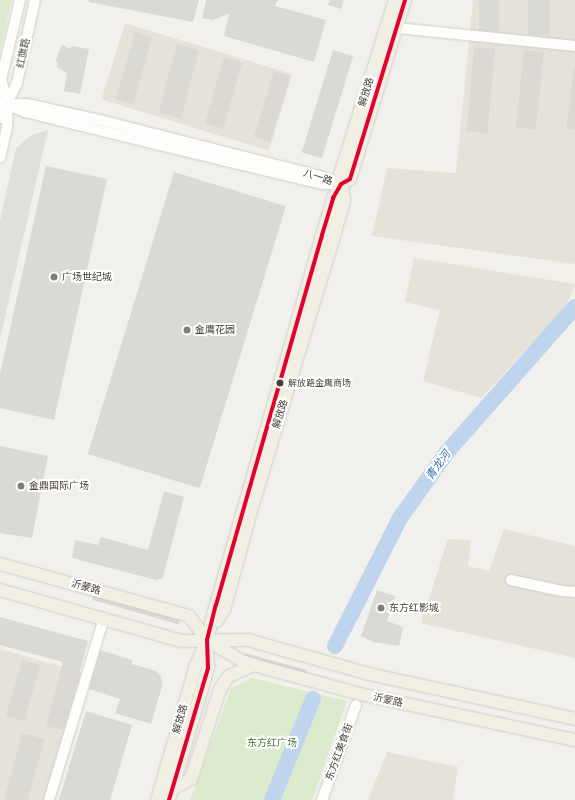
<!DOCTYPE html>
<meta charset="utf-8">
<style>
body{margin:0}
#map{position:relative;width:575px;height:800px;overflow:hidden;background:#f1f0ec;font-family:Mulish,"Noto Sans SC",sans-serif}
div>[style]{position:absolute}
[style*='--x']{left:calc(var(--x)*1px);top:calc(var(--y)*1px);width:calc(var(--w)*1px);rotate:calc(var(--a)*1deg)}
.residential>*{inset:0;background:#e5e2d9;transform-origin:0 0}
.green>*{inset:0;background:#dceacd}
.parking>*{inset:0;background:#e0dfdb}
.river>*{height:16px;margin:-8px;padding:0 8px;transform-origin:8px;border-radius:8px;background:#bed5ed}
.building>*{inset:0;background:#dbd9d4;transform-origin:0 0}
.roads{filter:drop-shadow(0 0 1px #cfcec9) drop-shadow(0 0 1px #cfcec9)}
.minor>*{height:10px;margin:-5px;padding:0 5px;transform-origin:5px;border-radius:5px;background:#fdfdfc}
.major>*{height:12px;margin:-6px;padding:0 6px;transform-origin:6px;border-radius:6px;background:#f1eee4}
.bus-1>*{height:4px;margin:-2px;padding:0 2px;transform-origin:2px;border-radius:2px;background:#e4002b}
.dots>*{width:11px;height:11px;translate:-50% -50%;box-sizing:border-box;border:2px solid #fff;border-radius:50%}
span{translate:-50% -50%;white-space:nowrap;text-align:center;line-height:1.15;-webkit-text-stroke:4px #fff;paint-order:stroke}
.bus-label{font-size:9px;color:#474237}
.left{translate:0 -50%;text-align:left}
.street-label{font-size:10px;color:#474237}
.poi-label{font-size:10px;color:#474237}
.park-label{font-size:10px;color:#41772c}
.water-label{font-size:11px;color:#346faf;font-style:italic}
</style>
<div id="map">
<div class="residential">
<div style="clip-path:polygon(473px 0,575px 0,575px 264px,372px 236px,387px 168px,456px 173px)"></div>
<div style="left:125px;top:23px;width:175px;height:80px;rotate:17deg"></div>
<div style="clip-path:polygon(414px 258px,575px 284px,575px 286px,564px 310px,481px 398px,423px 381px,440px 310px,405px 302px)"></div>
<div style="clip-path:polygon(504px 529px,575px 546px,575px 658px,421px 623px,448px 539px,471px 540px,468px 566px,489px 571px)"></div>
<div style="clip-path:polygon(0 649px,87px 674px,49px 800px,0 800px)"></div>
<div style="clip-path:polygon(387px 752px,458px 767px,453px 800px,368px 800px)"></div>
</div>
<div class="green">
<div style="clip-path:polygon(0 0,12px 0,0 52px)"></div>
<div style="clip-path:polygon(252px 678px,347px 701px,312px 800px,189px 800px,191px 798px,231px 688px)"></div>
</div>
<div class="parking">
<div style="clip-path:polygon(48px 130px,0 339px,0 221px,16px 148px,32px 135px)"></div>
</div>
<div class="river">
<div style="--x:335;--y:646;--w:144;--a:-63.1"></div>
<div style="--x:400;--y:518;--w:82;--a:-54.4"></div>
<div style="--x:448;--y:451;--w:192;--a:-48.6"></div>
<div style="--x:272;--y:800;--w:109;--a:-67.9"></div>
</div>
<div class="building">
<div style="clip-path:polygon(89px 0,199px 0,193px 22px,89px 2px)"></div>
<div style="clip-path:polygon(206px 0,278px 0,275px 6px,326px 20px,314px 62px,224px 36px,229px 14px,212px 20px,202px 18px)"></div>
<div style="clip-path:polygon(330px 0,344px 0,341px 9px,328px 5px)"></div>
<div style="left:479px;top:0;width:20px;height:31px"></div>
<div style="left:528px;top:0;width:22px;height:35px"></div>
<div style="left:135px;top:32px;width:18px;height:70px;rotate:16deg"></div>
<div style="left:177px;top:44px;width:23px;height:71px;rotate:15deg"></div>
<div style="clip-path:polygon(62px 45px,71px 49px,71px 46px,89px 49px,80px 94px,64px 91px,67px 73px,58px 68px,56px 60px)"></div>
<div style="left:474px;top:47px;width:21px;height:85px;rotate:5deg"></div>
<div style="left:333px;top:50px;width:21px;height:107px;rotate:17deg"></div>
<div style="left:524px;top:50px;width:20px;height:78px;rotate:6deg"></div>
<div style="left:224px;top:57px;width:19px;height:69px;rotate:16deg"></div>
<div style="clip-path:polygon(574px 67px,575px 67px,575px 130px,566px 129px)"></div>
<div style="left:274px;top:71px;width:17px;height:69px;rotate:17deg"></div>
<div style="clip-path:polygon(46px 166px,107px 179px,54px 420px,0 408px,0 374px)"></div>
<div style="left:174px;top:172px;width:117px;height:295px;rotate:17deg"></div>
<div style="clip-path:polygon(0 446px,48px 456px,32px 538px,0 533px)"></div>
<div style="clip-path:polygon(164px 491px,184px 497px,163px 577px,160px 579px,156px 580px,72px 558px,75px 540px,98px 545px,101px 537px,148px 550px)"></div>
<div style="clip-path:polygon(377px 590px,395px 596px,387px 621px,403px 627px,399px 646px,373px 642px,361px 636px)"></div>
<div style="left:94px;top:593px;width:90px;height:7px;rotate:16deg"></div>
<div style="clip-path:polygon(0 617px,88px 641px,64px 730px,46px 726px,63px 662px,0 645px)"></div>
<div style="clip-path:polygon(100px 650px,132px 660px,132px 664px,156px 671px,160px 675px,163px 683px,151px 724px,115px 713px,120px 699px,89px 689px)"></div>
<div style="clip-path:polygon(245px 653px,307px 670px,306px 675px,244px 656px)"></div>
<div style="left:22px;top:660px;width:19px;height:58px;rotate:16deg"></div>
<div style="clip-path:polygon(86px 711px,132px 725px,110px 800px,59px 800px)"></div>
<div style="left:22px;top:733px;width:23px;height:70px;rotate:15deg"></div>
</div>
<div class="roads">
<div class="minor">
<div style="--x:397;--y:28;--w:179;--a:5.8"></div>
<div style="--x:0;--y:102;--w:27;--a:22"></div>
<div style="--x:25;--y:112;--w:138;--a:13.8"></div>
<div style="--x:159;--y:145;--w:168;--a:13.5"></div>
<div style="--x:322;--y:184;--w:19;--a:0"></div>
<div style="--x:12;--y:104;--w:15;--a:0"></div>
<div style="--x:27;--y:104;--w:75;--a:12.4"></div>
<div style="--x:100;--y:120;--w:230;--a:14.3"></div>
<div style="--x:323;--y:177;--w:14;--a:21"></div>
<div style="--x:0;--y:118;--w:39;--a:-64"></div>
<div style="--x:17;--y:83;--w:85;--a:-77.8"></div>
<div style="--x:0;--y:158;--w:31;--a:-77"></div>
<div style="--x:7;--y:128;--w:24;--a:-88"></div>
<div style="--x:8;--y:104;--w:25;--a:-106"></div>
<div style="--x:1;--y:80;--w:82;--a:-76.6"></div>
<div style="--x:511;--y:580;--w:52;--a:12.2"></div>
<div style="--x:562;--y:591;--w:13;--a:4"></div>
<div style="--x:49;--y:800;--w:190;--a:-73.2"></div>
<div style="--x:322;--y:800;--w:101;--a:-70.3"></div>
</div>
<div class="major">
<div style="--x:0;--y:564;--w:196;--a:15.4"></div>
<div style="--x:189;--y:616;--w:30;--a:53"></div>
<div style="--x:207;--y:640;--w:41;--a:31"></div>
<div style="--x:242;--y:661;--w:13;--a:18"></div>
<div style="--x:254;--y:665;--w:110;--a:15.3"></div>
<div style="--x:360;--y:694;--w:220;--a:12.1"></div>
<div style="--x:0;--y:590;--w:189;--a:15.7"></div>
<div style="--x:182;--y:641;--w:66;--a:-0.9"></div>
<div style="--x:248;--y:640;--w:126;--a:15.7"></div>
<div style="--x:369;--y:674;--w:211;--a:12.3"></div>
<div style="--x:217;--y:621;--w:16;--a:-60"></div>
<div style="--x:225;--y:607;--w:99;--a:-74.8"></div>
<div style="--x:251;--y:511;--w:287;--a:-73.2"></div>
<div style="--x:334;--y:236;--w:37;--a:-74"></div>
<div style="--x:344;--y:200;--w:25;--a:-99"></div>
<div style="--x:340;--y:175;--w:183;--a:-72.6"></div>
<div style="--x:172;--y:789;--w:21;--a:-28"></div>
<div style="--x:191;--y:779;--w:95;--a:-72.1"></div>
<div style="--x:220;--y:689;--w:16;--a:-55"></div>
<div style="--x:229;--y:676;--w:27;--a:-24"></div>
<div style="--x:157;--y:800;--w:141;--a:-73.9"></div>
<div style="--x:196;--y:665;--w:24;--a:-66"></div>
<div style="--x:169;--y:800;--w:138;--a:-73.5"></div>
<div style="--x:208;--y:668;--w:28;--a:-92"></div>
<div style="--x:207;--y:640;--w:36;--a:-76"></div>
<div style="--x:216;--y:605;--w:385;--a:-74"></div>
<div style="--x:322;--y:235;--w:39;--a:-73"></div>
<div style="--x:333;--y:198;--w:16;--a:-60"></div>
<div style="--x:341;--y:184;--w:10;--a:-29"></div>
<div style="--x:350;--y:179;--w:187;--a:-72.9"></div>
</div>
</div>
<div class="bus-1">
<div style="--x:169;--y:800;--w:138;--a:-73.5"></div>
<div style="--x:208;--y:668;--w:28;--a:-92"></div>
<div style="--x:207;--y:640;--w:36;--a:-76"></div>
<div style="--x:216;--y:605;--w:385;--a:-74"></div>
<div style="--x:322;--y:235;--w:39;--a:-73"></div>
<div style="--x:333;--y:198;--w:16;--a:-60"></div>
<div style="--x:341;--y:184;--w:10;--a:-29"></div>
<div style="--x:350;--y:179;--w:187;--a:-72.9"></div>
</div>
<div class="dots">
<div style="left:54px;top:277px;background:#827f76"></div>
<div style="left:187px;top:330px;background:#827f76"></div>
<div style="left:280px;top:383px;background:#474237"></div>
<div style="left:21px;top:486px;background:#827f76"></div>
<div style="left:381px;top:608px;background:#827f76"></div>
</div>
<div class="bus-label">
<span class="left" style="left:288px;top:383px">解放路金鹰商场</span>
</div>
<div class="street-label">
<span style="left:23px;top:53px;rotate:-78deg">红旗路</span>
<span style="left:366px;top:92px;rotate:-73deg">解放路</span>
<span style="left:318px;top:177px;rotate:18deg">八一路</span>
<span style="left:280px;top:414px;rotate:-73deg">解放路</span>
<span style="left:86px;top:587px;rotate:16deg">沂蒙路</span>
<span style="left:388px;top:700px;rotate:12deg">沂蒙路</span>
<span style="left:180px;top:719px;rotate:-74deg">解放路</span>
<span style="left:339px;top:752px;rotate:-70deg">东方红美食街</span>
</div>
<div class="poi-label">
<span class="left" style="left:62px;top:277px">广场世纪城</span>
<span class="left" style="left:195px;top:330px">金鹰花园</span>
<span class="left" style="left:29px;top:486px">金鼎国际广场</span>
<span class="left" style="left:389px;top:608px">东方红影城</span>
</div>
<div class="park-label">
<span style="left:272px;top:743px">东方红广场</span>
</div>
<div class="water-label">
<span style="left:438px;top:465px;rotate:-54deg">青龙河</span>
</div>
</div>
